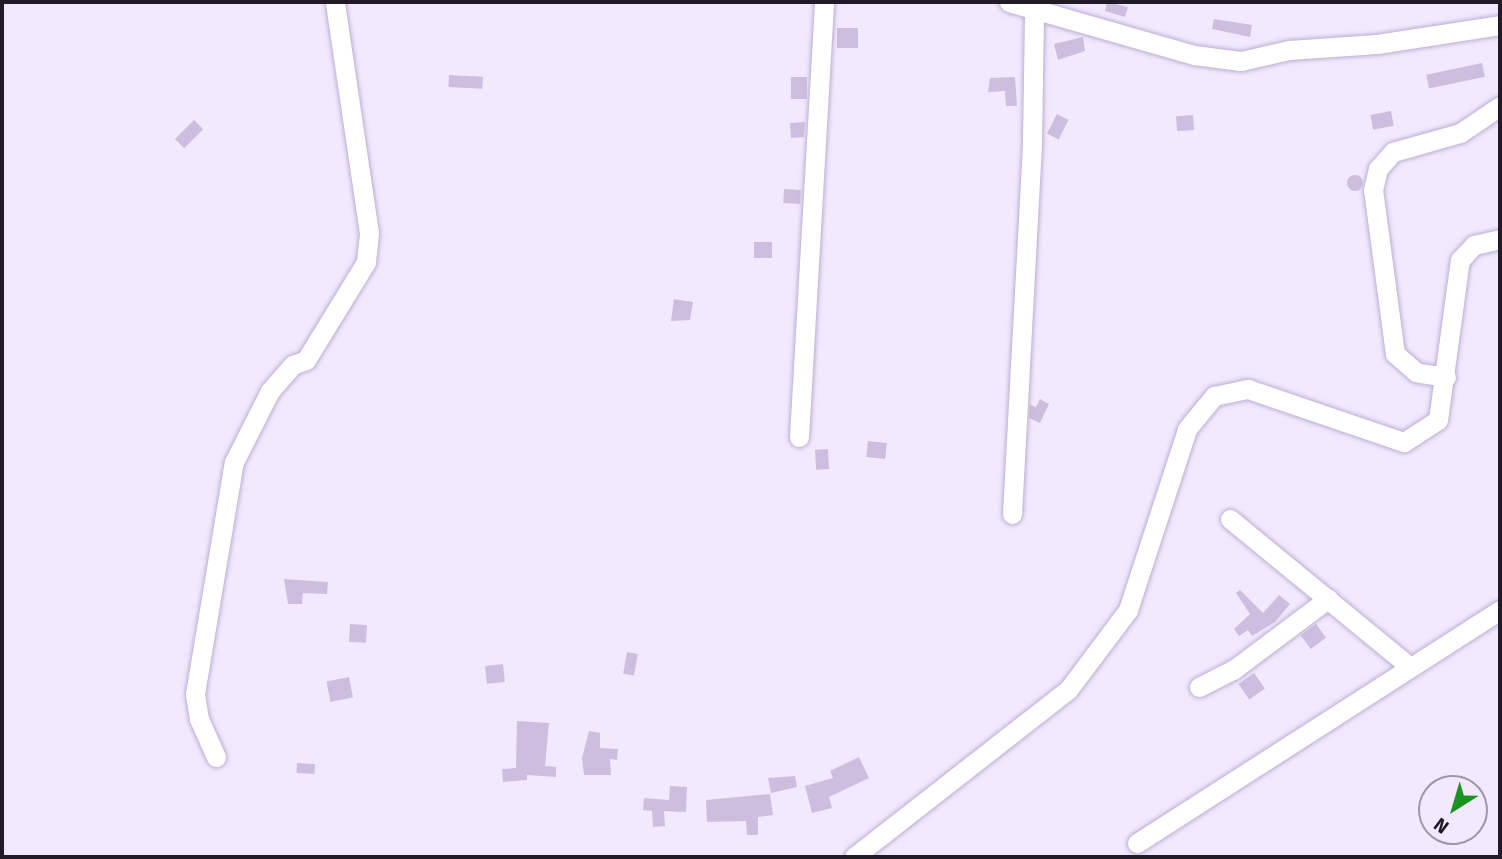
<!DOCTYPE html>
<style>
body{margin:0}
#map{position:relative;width:1502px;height:859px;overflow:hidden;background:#f2e9ff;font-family:"Fira Sans",sans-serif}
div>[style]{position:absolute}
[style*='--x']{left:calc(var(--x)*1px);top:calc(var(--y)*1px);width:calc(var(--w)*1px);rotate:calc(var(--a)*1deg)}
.building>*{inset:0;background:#cdbee0;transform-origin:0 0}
.round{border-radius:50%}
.roads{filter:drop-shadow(0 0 2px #bdaed0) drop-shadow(0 0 2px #bdaed0)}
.minor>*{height:19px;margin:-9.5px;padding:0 9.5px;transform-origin:9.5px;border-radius:9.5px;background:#fff}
span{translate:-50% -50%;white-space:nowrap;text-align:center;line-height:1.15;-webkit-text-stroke:5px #f2e9ff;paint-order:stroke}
.frame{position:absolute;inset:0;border:4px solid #211b28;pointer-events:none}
.north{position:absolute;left:1418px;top:775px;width:70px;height:70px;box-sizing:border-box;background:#f2e9ff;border:2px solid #9e97a9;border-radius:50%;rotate:217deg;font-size:19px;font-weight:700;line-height:28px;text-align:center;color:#211b28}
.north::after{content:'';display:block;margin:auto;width:24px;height:32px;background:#1b9321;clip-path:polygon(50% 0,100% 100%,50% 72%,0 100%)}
</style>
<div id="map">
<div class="building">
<div style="clip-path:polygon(1107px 2px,1128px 7px,1125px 17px,1105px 11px)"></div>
<div style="clip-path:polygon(1214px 19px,1252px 25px,1250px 37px,1212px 29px)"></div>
<div style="left:837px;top:28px;width:21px;height:20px"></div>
<div style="clip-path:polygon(1083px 37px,1085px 51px,1058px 60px,1054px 44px)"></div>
<div style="left:1482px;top:63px;width:14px;height:57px;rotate:78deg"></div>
<div style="left:449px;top:75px;width:34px;height:12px;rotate:3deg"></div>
<div style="left:791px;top:77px;width:16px;height:22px"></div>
<div style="clip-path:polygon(1015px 77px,1017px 106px,1006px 106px,1005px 91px,988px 92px,990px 78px)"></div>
<div style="left:1391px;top:111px;width:15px;height:21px;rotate:79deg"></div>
<div style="left:1057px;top:114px;width:13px;height:22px;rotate:27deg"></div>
<div style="left:1193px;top:115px;width:15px;height:17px;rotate:86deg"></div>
<div style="left:194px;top:120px;width:13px;height:27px;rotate:45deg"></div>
<div style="clip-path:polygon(805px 122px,804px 137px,791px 138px,790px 123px)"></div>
<div class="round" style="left:1347px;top:175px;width:16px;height:16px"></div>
<div style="left:784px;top:189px;width:17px;height:14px;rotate:3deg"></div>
<div style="left:754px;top:242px;width:18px;height:16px"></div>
<div style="clip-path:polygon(674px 299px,693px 302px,690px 320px,671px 321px)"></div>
<div style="clip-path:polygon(1040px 399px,1049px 404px,1040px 423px,1029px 418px,1030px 405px,1036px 407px)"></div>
<div style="left:868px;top:441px;width:19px;height:16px;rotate:6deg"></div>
<div style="left:828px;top:449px;width:20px;height:13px;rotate:87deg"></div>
<div style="clip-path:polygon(284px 579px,328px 582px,327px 594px,303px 593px,302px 604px,288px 604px)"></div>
<div style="clip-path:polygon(1240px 590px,1263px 613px,1279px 595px,1290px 604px,1275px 622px,1252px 636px,1248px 630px,1239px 636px,1234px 629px,1250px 614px,1236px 593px)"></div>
<div style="left:350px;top:624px;width:17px;height:18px;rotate:3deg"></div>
<div style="left:1316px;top:624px;width:17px;height:19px;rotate:54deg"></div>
<div style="left:627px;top:652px;width:11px;height:22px;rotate:10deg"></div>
<div style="left:503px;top:664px;width:18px;height:18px;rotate:84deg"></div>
<div style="left:1254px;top:673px;width:19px;height:19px;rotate:55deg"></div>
<div style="left:349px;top:677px;width:21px;height:23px;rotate:79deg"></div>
<div style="clip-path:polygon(517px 721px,549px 723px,545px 766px,556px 767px,556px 777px,527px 775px,527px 780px,503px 782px,502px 769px,516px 768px)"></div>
<div style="clip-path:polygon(589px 731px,600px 733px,600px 748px,618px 749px,617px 760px,610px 759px,611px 775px,584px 775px,582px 758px)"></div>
<div style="clip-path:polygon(859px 757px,869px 778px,829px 797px,832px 808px,812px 813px,805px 786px,833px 778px,830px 771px)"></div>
<div style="left:297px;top:763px;width:18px;height:10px;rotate:3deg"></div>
<div style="clip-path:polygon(795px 776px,797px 787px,771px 793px,768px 778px)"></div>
<div style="clip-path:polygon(670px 786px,687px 787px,686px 812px,664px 811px,665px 826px,653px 827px,652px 811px,643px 810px,644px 798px,669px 800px)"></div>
<div style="clip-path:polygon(770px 794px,773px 815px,758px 817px,758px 835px,747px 835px,746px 821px,707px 822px,706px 800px)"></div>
</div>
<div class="roads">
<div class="minor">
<div style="--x:1009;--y:2;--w:192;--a:16"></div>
<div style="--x:1194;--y:55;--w:47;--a:7.3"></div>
<div style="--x:1241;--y:61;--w:49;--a:-12.9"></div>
<div style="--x:1289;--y:50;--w:88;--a:-3.9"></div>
<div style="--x:1377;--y:44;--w:124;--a:-8.8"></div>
<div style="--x:1446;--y:377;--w:30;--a:-171"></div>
<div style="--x:1416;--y:372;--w:28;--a:-139"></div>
<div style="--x:1395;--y:354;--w:165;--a:-97.6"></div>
<div style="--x:1373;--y:190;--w:22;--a:-77"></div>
<div style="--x:1378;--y:169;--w:23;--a:-49"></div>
<div style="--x:1393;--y:152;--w:70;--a:-15.8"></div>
<div style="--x:1460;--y:133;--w:48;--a:-34"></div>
<div style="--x:799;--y:437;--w:436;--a:-86.7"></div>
<div style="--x:1012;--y:514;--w:373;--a:-86.9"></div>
<div style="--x:1032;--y:142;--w:132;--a:-89.1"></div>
<div style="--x:1230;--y:519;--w:230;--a:39.4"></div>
<div style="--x:1199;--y:687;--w:38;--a:-27"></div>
<div style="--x:1233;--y:670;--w:119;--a:-36.8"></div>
<div style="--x:216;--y:757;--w:42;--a:-114.1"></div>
<div style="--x:199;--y:719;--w:25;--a:-99"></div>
<div style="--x:195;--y:694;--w:235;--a:-80.5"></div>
<div style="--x:234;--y:462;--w:80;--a:-63.1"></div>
<div style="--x:270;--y:391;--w:35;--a:-49"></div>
<div style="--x:293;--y:365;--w:14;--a:-21"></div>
<div style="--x:306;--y:360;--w:115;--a:-58.5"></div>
<div style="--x:366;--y:262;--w:29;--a:-84"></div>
<div style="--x:369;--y:233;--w:233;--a:-98.4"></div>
<div style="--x:1137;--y:843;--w:431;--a:-32.7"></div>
<div style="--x:854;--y:857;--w:271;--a:-38"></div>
<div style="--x:1068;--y:690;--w:100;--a:-53.1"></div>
<div style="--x:1128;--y:610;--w:190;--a:-71.9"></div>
<div style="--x:1187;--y:429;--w:43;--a:-50.7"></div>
<div style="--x:1214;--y:396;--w:35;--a:-12"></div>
<div style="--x:1248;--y:389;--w:165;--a:18.8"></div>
<div style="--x:1404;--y:442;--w:40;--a:-32.9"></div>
<div style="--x:1438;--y:420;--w:162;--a:-82.2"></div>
<div style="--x:1460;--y:260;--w:21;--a:-47"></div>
<div style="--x:1474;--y:245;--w:27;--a:-13"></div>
</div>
</div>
<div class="frame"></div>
<div class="north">N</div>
</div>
